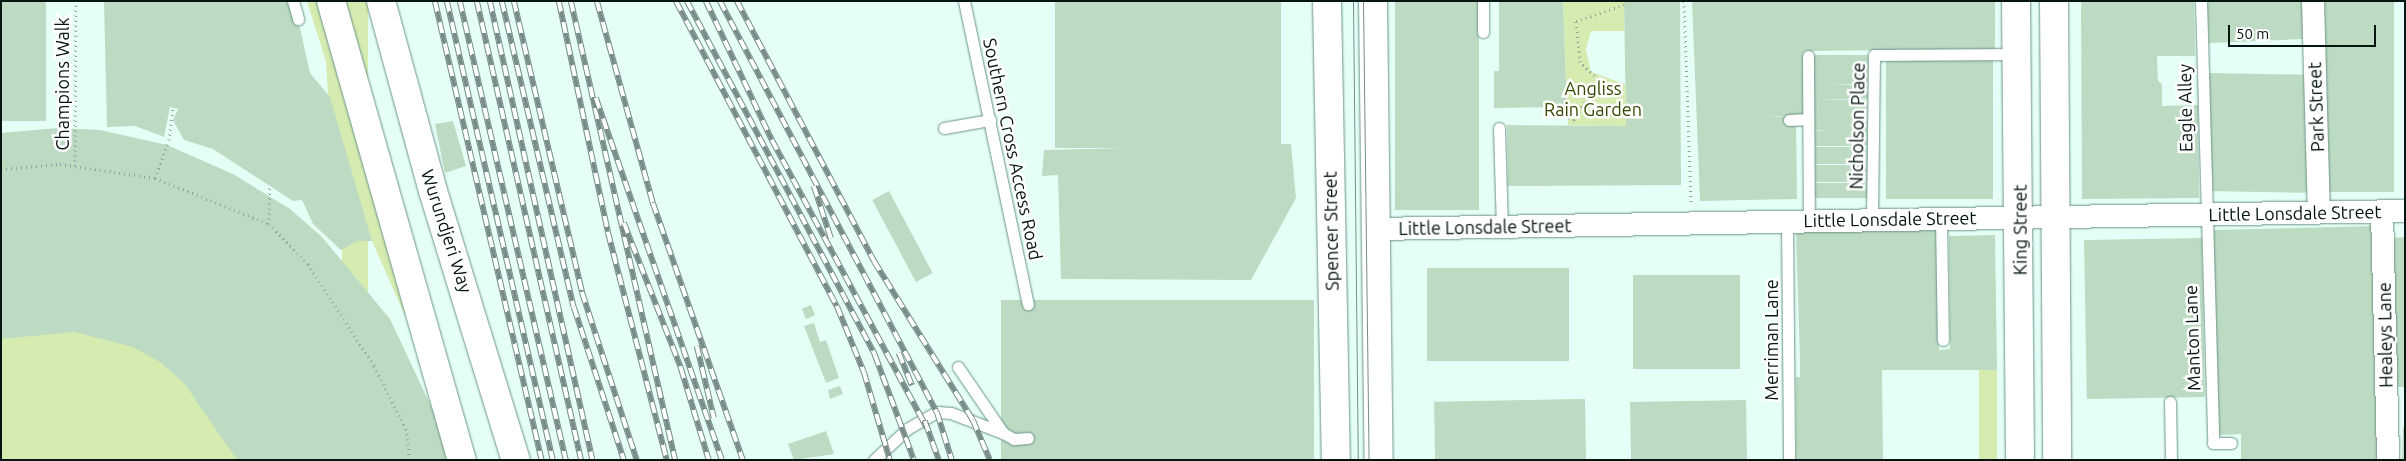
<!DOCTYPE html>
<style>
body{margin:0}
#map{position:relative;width:2406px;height:461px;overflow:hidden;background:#e5fff7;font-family:Ubuntu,sans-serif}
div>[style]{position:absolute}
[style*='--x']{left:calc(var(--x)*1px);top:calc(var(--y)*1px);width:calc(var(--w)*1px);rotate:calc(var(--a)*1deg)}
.green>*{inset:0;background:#d5ebb0;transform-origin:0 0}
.building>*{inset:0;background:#bddbc2;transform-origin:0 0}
.path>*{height:3px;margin-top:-1.5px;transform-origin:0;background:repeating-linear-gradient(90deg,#8fa69f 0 1px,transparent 0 5px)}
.roads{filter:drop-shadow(0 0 1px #6b9488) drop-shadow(0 0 1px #6b9488)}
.lane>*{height:11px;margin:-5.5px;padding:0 5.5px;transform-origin:5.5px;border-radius:5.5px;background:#fff}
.street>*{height:22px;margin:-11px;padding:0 11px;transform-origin:11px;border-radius:11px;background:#fff}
.secondary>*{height:28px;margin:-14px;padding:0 14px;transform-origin:14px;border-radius:14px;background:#fff}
.highway>*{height:28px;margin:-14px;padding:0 14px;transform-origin:14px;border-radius:14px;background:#fff}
.tram>*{height:1px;margin:-0.5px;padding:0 0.5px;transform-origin:0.5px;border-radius:0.5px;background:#788d87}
.rail>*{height:5.5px;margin-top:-2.75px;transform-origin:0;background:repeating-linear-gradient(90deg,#fff 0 11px,#788d87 0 22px);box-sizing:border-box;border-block:1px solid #788d87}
span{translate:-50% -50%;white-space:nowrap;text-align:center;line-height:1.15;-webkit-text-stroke:5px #fff;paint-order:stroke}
.street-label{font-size:18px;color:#051511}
.park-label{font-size:18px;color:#354800}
.frame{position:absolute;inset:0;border:2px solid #051511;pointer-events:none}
.scale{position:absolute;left:2228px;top:25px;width:148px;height:22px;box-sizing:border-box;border:2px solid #051511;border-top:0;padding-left:6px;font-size:15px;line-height:18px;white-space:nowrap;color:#051511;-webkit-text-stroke:4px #fff;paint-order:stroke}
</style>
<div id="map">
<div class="green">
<div style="clip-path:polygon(307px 1px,319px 1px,406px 318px,372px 241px,328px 95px,326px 62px)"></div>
<div style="left:342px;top:1px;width:26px;height:478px"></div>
<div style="clip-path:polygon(1563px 1px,1624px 1px,1624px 31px,1591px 31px,1586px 49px,1591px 72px,1625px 84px,1626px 126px,1568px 125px)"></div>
<div style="clip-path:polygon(1px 235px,346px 460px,1px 460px)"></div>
<div style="left:1979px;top:370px;width:18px;height:90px"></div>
</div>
<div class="building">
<div style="left:1px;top:1px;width:45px;height:120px"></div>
<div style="clip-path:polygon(104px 1px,294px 1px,310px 73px,330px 97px,372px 241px,357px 241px,341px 250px,313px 224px,302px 200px,293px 201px,213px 149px,184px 140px,173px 120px,178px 109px,170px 107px,164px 137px,135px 126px,107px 127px)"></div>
<div style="left:1055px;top:1px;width:226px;height:147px"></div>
<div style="left:1395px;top:1px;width:84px;height:209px"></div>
<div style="clip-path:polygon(1499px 1px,1563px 1px,1567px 107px,1494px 108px,1494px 71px,1499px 71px)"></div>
<div style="clip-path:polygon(1624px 1px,1680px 1px,1681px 185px,1508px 186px,1507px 125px,1626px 126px)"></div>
<div style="clip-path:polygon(1692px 1px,1995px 1px,1995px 49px,1804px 51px,1804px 116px,1765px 117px,1796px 117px,1797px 199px,1700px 201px)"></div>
<div style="clip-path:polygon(2081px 1px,2194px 1px,2195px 56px,2157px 56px,2158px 81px,2162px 84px,2162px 106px,2198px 105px,2199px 198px,2082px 199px)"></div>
<div style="clip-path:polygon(2207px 1px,2307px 1px,2303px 39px,2209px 43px)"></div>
<div style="left:2321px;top:1px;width:73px;height:191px"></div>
<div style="clip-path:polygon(1811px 55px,1868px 55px,1868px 84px,1825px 84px,1867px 85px,1868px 99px,1811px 100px)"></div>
<div style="left:1993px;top:57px;width:142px;height:107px;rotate:90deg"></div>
<div style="left:2208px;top:73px;width:101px;height:118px;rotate:1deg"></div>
<div style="clip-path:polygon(1812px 100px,1867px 100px,1868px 146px,1812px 146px,1812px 131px,1830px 131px,1812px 130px)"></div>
<div style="clip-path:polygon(453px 121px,466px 166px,445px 173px,435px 124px)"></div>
<div style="clip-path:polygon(58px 128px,100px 130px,167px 145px,233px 174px,290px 209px,322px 237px,390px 319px,437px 419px,447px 460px,237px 460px,184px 383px,160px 362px,133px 347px,74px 332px,1px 339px,1px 133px)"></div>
<div style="clip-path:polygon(1291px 144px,1296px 198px,1251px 280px,1061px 279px,1058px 175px,1042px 176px,1044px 150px)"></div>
<div style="left:1812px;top:147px;width:56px;height:17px"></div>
<div style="left:1812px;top:165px;width:56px;height:17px"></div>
<div style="left:1812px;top:183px;width:56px;height:15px"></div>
<div style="left:889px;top:191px;width:93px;height:19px;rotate:62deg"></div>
<div style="clip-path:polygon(2374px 226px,2383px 460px,2241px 460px,2241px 434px,2219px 435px,2213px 230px)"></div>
<div style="clip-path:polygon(1936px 227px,1939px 350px,1950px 349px,1949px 236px,1995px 235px,1997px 370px,1882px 370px,1883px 460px,1796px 460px,1796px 377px,1800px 377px,1800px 360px,1796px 230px)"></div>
<div style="clip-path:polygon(2405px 237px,2405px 387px,2394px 387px,2391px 238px)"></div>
<div style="left:2202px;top:238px;width:159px;height:118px;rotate:89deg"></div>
<div style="left:1427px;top:268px;width:142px;height:93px"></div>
<div style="left:1633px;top:275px;width:107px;height:94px"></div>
<div style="left:1314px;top:300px;width:160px;height:313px;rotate:90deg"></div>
<div style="left:811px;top:305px;width:11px;height:10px;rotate:68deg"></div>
<div style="clip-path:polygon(814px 323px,820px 342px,826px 340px,839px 378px,826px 383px,804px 326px)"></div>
<div style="clip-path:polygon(840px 386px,843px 394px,830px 399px,828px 390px)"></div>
<div style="left:1585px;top:399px;width:61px;height:151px;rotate:89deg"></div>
<div style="left:1746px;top:400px;width:60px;height:116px;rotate:89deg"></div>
<div style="clip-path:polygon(2403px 427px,2405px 427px,2405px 460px,2402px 460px)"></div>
<div style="clip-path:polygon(826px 431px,834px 454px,794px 460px,788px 444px)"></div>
</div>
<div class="path">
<div style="--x:1684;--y:1;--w:202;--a:88"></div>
<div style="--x:1546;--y:107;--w:31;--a:25"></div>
<div style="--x:1574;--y:120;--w:48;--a:-59.7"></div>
<div style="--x:1598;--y:79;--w:25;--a:-137"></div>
<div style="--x:1580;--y:62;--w:41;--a:-95.6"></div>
<div style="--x:1576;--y:21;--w:51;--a:-18.4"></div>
<div style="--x:75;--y:166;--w:165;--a:-89.7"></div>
<div style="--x:1;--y:169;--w:59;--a:-4.8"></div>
<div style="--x:60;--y:164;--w:96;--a:8.4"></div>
<div style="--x:155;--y:178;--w:123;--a:22"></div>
<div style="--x:269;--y:224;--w:56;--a:45.7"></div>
<div style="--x:308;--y:264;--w:121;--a:57.1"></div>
<div style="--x:374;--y:366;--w:71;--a:63.1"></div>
<div style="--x:406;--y:429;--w:31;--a:83"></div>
<div style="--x:155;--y:178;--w:40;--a:-69.8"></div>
<div style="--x:169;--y:140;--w:32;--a:-83"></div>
<div style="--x:269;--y:224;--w:39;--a:-89"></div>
</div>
<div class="roads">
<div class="lane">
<div style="--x:293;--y:1;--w:19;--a:74"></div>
<div style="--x:964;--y:1;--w:310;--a:78.1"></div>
<div style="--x:1483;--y:1;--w:31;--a:90"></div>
<div style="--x:2201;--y:1;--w:442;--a:88.4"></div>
<div style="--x:2213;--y:443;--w:18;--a:0"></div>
<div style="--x:1808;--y:56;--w:165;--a:89.7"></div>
<div style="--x:1789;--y:120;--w:19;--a:-3"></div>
<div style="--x:944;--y:128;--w:47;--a:-9.9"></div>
<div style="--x:1499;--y:128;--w:99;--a:88.3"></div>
<div style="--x:1941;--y:218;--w:122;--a:89.1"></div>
<div style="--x:1872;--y:219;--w:164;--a:-89.3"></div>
<div style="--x:1874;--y:55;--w:144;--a:-0.4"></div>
<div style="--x:1787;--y:221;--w:239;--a:89.5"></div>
<div style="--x:958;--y:367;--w:80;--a:55.7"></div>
<div style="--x:1003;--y:433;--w:13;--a:29"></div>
<div style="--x:1014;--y:439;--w:14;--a:-4"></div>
<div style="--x:2170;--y:402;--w:58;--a:89"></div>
<div style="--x:874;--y:460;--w:45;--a:-43.2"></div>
<div style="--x:907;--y:429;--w:34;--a:-30"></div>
<div style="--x:937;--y:412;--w:14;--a:4"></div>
<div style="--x:951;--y:413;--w:56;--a:21"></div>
</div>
<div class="street">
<div style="--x:2313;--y:1;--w:211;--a:88.4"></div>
<div style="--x:2382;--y:211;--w:249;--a:88.6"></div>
<div style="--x:1375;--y:229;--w:1030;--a:-1"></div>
</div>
<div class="secondary">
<div style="--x:1327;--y:1;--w:459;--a:88.9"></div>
<div style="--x:1373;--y:1;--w:459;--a:89.3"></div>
</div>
<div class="highway">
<div style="--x:331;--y:1;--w:477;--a:74.1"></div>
<div style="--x:381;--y:1;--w:197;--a:74.7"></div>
<div style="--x:433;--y:191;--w:282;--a:72.9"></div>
<div style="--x:2016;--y:1;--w:459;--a:89.5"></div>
<div style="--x:2054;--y:1;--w:459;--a:89.6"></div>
</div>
</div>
<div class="tram">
<div style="--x:1353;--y:1;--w:459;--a:89.4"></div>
<div style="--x:1363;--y:1;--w:459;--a:89.3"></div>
</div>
<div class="rail">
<div style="--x:435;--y:1;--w:471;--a:76.9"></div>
<div style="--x:447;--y:1;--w:471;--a:77"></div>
<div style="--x:460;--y:1;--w:471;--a:77"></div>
<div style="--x:477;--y:1;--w:471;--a:77.2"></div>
<div style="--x:490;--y:1;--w:470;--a:77.4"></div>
<div style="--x:502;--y:1;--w:314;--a:76.8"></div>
<div style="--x:574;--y:307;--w:161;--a:71.9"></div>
<div style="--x:514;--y:1;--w:299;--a:76.8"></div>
<div style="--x:582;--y:292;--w:177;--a:71.9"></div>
<div style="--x:559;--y:1;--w:236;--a:78"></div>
<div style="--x:608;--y:232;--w:236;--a:75.5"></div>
<div style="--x:571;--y:1;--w:471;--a:77.2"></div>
<div style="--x:597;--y:1;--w:210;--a:74.5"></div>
<div style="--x:653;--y:203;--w:272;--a:70.7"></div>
<div style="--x:676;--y:1;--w:345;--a:62.2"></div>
<div style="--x:837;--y:306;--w:71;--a:67.8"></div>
<div style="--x:864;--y:372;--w:92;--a:73.5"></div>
<div style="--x:687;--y:1;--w:401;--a:62"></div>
<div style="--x:875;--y:355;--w:112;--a:69.6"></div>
<div style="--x:706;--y:1;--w:154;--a:64.6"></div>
<div style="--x:772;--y:140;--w:327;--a:61.7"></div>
<div style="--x:720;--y:1;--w:465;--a:62.2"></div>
<div style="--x:937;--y:412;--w:50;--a:72.6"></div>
<div style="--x:737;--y:1;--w:294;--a:62.2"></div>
<div style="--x:874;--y:261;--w:187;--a:58.1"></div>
<div style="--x:973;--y:420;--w:43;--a:67"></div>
<div style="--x:596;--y:98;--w:383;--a:70.8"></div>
<div style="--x:814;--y:186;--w:55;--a:71.9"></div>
<div style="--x:624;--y:223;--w:156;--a:68.5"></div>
<div style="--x:681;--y:368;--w:96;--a:73.1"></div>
<div style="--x:697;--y:346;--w:74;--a:76.7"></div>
<div style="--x:899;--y:353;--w:35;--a:68"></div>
<div style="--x:925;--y:421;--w:41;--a:70.3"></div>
</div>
<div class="street-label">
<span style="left:62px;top:84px;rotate:-90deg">Champions Walk</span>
<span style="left:2316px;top:107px;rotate:-92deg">Park Street</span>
<span style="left:2185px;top:108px;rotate:-91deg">Eagle Alley</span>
<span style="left:1857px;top:126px;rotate:-89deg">Nicholson Place</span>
<span style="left:1013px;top:149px;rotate:78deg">Southern Cross Access Road</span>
<span style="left:2295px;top:213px;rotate:-1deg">Little Lonsdale Street</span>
<span style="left:1890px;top:219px;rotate:-1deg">Little Lonsdale Street</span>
<span style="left:1485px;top:227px;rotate:-1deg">Little Lonsdale Street</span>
<span style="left:2020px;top:230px;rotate:-90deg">King Street</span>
<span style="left:447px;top:231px;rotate:72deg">Wurundjeri Way</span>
<span style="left:1331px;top:231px;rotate:-91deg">Spencer Street</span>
<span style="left:2385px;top:335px;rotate:-91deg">Healeys Lane</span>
<span style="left:2192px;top:338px;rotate:-92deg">Manton Lane</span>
<span style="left:1771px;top:340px;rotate:-90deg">Merriman Lane</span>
</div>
<div class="park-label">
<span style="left:1593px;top:99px">Angliss<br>Rain Garden</span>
</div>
<div class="frame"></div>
<div class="scale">50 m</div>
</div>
